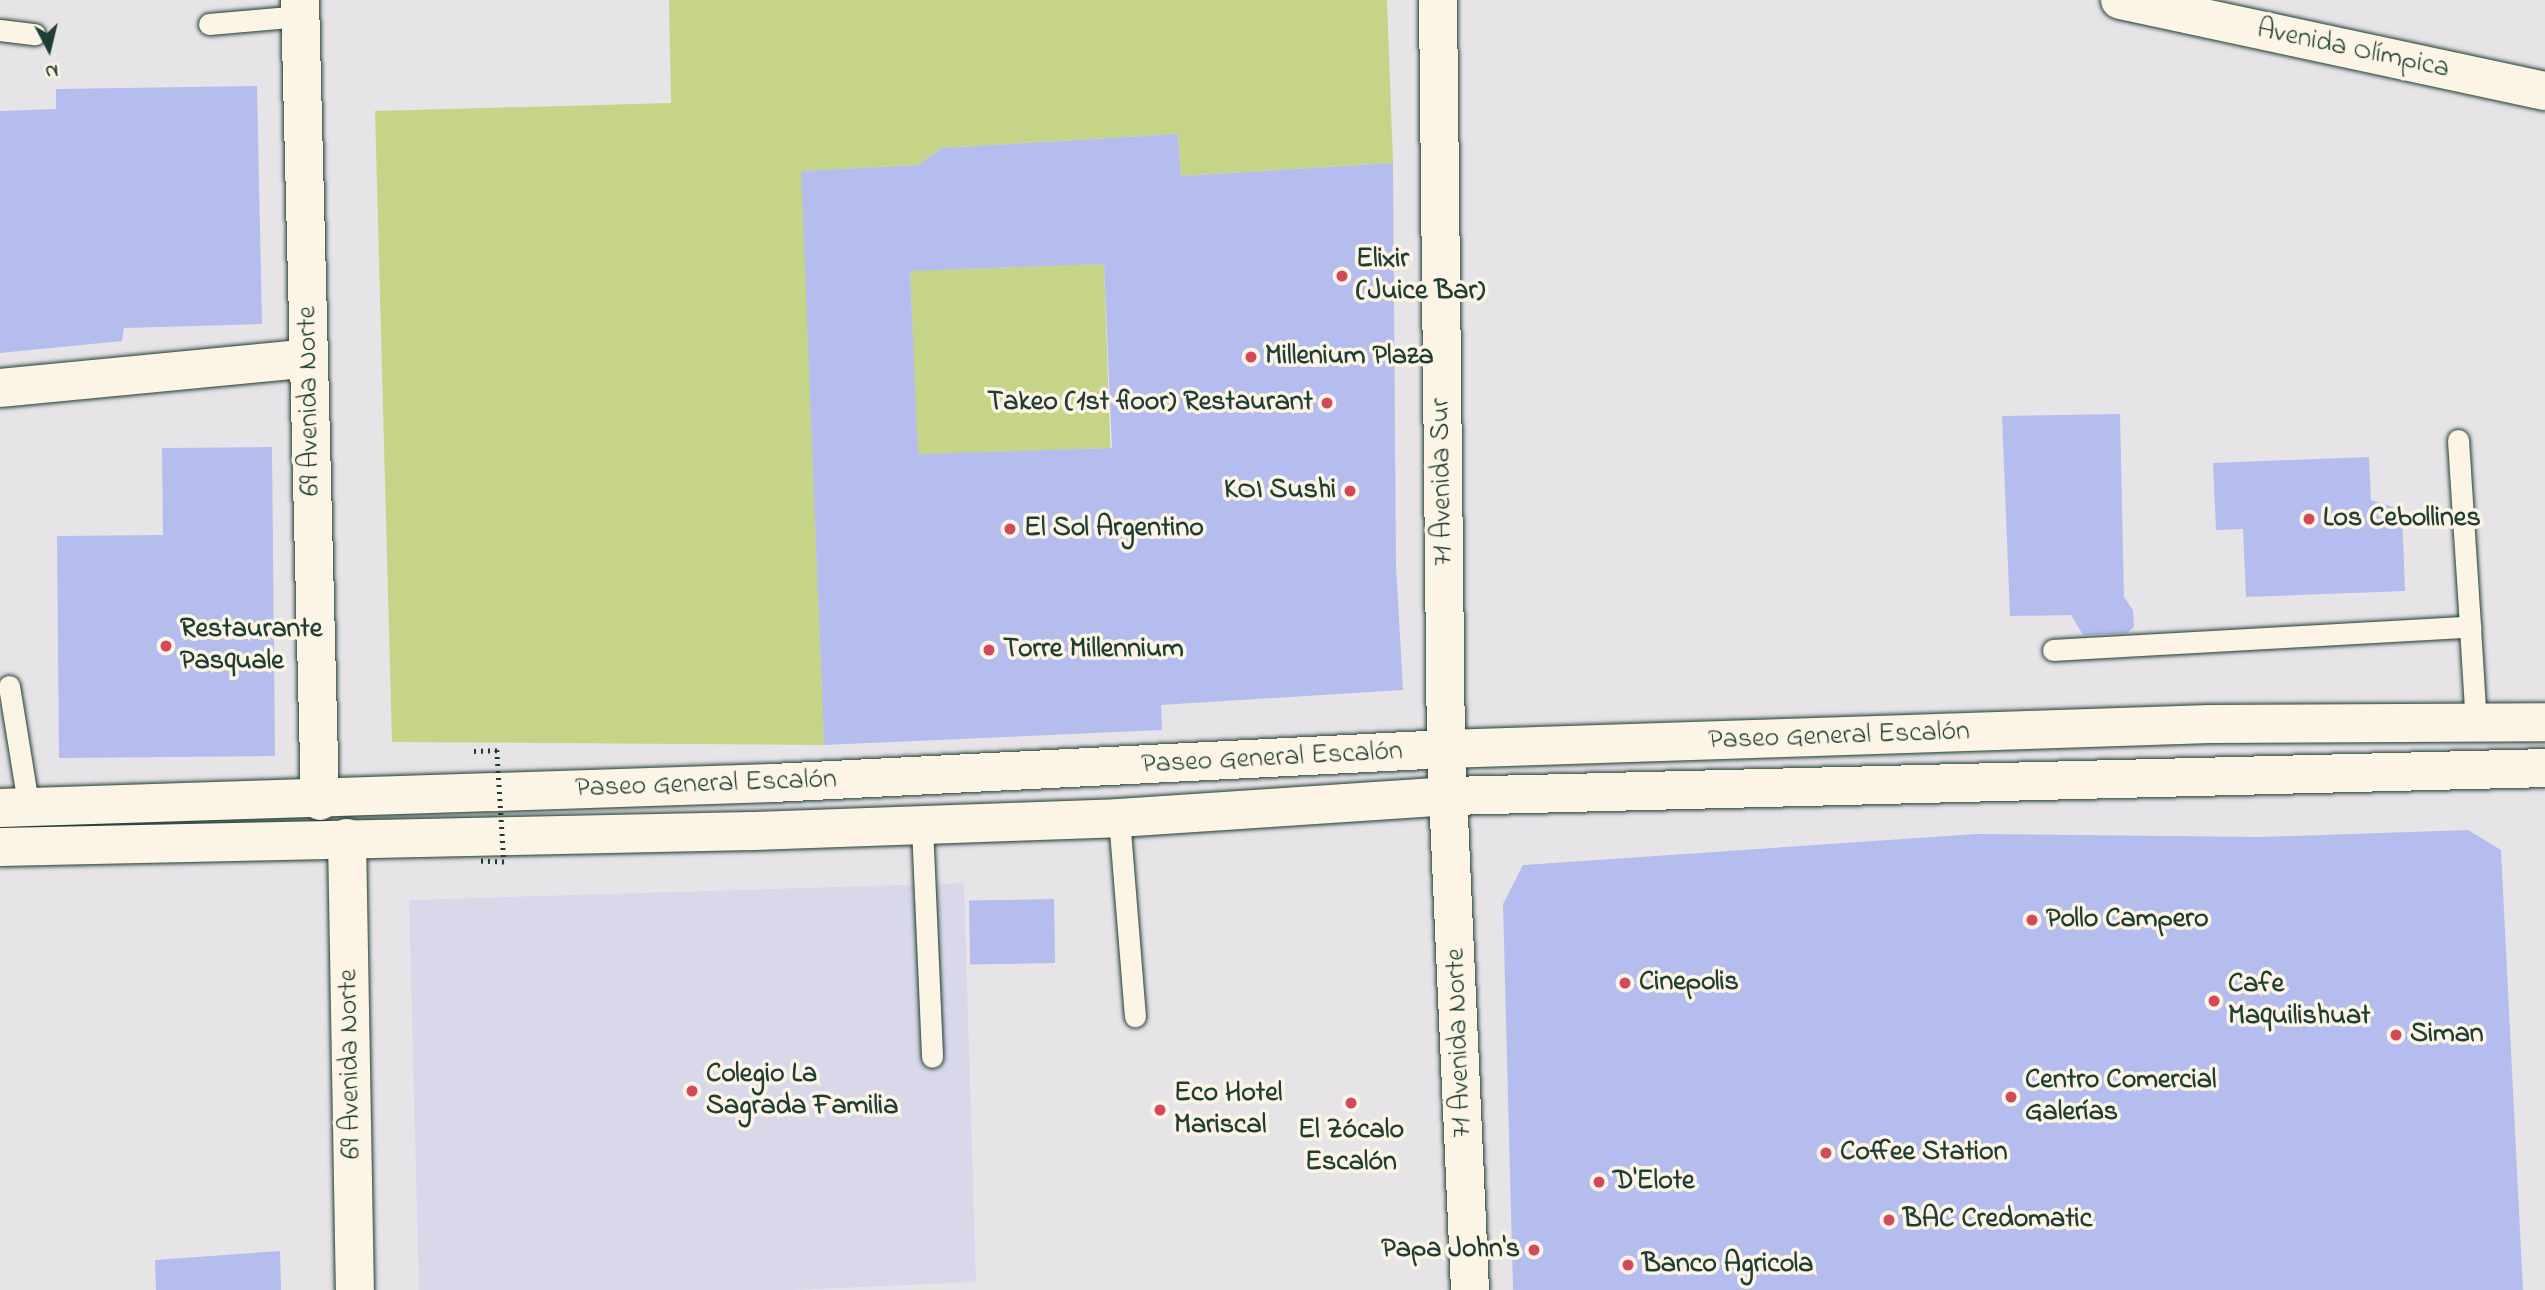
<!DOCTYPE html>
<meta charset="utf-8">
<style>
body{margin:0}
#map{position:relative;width:2545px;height:1290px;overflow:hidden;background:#e7e4e8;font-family:"Indie Flower",sans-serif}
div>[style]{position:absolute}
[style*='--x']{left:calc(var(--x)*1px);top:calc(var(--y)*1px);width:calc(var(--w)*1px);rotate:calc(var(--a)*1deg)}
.built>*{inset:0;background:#d8d8ea}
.green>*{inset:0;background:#c6d487;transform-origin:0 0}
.building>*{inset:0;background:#b5bdef;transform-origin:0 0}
.roads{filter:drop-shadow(0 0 2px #1f3d34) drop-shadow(0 0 2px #1f3d34)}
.service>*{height:21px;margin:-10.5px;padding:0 10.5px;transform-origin:10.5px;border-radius:10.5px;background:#fcf5e5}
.minor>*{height:38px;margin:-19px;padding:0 19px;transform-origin:19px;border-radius:19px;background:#fcf5e5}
.tertiary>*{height:38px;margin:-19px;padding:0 19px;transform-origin:19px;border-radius:19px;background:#fcf5e5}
.secondary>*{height:38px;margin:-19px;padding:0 19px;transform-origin:19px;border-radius:19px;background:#fcf5e5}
.path-bridge>*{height:4.5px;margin-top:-2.25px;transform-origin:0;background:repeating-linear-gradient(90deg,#1f3d34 0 2px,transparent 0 7px)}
.dots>*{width:19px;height:19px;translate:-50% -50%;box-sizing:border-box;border:4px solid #fcf5e5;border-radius:50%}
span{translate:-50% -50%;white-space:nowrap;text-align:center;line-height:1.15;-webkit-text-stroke:7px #fcf5e5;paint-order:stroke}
.street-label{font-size:28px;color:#1f3d34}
.poi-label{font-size:28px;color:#1f3d34;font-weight:700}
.left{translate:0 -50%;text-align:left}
.right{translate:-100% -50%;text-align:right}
.north{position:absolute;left:14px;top:14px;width:70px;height:70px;-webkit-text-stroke:5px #fcf5e5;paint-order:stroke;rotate:173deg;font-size:19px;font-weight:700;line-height:28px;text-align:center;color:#1f3d34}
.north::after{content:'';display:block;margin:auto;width:24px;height:32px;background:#1f3d34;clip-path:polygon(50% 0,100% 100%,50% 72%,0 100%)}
</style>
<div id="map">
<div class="built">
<div style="clip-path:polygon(964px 883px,976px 1282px,793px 1290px,419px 1290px,409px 900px)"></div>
</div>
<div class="green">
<div style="clip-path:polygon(669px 0,1387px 0,1393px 163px,1181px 176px,1178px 134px,941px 148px,918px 165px,802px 171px,824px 745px,392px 742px,375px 111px,671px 103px)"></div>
<div style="left:1104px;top:264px;width:184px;height:194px;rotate:88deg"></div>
</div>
<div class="building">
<div style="clip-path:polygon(257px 86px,262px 324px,124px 328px,122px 341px,0 353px,0 111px,56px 109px,56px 89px)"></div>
<div style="clip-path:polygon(evenodd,1178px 134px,1181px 176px,1393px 163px,1396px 566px,1403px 690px,1161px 705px,1162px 730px,824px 745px,801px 171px,918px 165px,941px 148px,1178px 134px,1104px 264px,1112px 448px,918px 454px,910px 271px,1104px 264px)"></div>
<div style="clip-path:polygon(2120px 414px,2124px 597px,2133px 610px,2134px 627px,2127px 633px,2083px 635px,2071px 615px,2010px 616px,2002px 416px)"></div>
<div style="clip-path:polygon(272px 447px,275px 756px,59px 758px,57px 536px,163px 535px,162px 448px)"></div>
<div style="clip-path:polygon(2369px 457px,2371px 500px,2402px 510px,2405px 591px,2246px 597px,2243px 529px,2216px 530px,2213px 463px)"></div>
<div style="clip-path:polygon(2468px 830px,2501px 850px,2523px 1290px,1513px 1290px,1503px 904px,1523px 865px,1976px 834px,2261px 837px)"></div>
<div style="left:1054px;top:899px;width:64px;height:85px;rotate:89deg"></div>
<div style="clip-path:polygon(280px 1251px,281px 1290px,156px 1290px,155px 1260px)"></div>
</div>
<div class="roads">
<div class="service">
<div style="--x:209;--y:24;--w:92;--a:-5"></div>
<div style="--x:0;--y:30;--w:35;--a:7"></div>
<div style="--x:2458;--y:440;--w:187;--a:86.3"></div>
<div style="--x:2053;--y:650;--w:418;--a:-3.2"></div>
<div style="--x:2470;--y:627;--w:97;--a:86.5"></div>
<div style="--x:9;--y:686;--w:125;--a:80.8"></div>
<div style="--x:1119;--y:818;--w:199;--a:85.4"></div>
<div style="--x:922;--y:826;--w:231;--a:87.5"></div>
</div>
<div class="minor">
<div style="--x:300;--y:0;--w:801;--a:88.57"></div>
<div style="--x:1438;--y:0;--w:749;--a:89.39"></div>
<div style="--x:1446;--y:749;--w:542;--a:87.46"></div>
<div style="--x:0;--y:388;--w:310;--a:-5.5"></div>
<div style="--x:347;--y:838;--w:452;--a:89"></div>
</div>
<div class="tertiary">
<div style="--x:2120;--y:0;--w:435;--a:12.1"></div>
</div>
<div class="secondary">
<div style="--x:0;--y:808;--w:773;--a:-1.85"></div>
<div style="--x:773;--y:783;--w:674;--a:-2.89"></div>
<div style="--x:1446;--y:749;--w:765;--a:-1.87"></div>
<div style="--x:2211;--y:724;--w:334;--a:-0.3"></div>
<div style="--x:0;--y:847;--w:752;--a:-1.22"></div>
<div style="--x:752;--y:831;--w:367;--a:-2"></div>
<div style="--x:1119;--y:818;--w:332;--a:-3.8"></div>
<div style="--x:1450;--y:796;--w:1095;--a:-1.46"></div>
</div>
</div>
<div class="path-bridge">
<div style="--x:474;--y:751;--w:23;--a:-2"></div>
<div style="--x:497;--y:750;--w:112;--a:86.4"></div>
<div style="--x:504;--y:862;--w:26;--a:-178"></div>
</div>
<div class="dots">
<div style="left:1342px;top:276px;background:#d1495b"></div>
<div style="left:1251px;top:357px;background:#d1495b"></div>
<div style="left:1327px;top:403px;background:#d1495b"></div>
<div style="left:1350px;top:491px;background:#d1495b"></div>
<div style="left:2309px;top:519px;background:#d1495b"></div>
<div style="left:1010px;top:529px;background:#d1495b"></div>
<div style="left:166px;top:646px;background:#d1495b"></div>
<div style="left:989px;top:650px;background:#d1495b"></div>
<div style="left:2032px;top:920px;background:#d1495b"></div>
<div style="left:1625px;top:983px;background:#d1495b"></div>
<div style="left:2214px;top:1001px;background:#d1495b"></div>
<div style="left:2396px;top:1035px;background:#d1495b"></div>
<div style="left:692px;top:1091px;background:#d1495b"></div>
<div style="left:2011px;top:1097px;background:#d1495b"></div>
<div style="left:1351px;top:1103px;background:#d1495b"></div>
<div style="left:1160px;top:1110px;background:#d1495b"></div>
<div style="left:1826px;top:1153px;background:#d1495b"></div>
<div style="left:1599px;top:1182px;background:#d1495b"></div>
<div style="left:1889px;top:1220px;background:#d1495b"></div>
<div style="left:1534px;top:1250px;background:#d1495b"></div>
<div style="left:1628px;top:1265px;background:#d1495b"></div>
</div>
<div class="street-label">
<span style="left:2353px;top:50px;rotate:12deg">Avenida Olímpica</span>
<span style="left:310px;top:401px;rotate:-91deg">69 Avenida Norte</span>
<span style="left:1443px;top:482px;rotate:-91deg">71 Avenida Sur</span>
<span style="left:1839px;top:737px;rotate:-2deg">Paseo General Escalón</span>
<span style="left:1272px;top:759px;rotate:-3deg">Paseo General Escalón</span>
<span style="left:706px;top:785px;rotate:-2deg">Paseo General Escalón</span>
<span style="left:1460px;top:1043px;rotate:-92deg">71 Avenida Norte</span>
<span style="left:351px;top:1064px;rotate:-91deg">69 Avenida Norte</span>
</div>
<div class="poi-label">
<span class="left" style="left:1356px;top:276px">Elixir<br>(Juice Bar)</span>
<span class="left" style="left:1265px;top:357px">Millenium Plaza</span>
<span class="right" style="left:1313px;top:403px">Takeo (1st floor) Restaurant</span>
<span class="right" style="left:1336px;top:491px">KOI Sushi</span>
<span class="left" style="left:2323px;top:519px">Los Cebollines</span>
<span class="left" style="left:1024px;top:529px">El Sol Argentino</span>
<span class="left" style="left:180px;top:646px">Restaurante<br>Pasquale</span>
<span class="left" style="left:1003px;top:650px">Torre Millennium</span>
<span class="left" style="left:2046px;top:920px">Pollo Campero</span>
<span class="left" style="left:1639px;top:983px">Cinepolis</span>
<span class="left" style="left:2228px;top:1001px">Cafe<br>Maquilishuat</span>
<span class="left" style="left:2410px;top:1035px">Siman</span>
<span class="left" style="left:706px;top:1091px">Colegio La<br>Sagrada Familia</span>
<span class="left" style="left:2025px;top:1097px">Centro Comercial<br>Galerías</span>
<span class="left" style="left:1174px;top:1110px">Eco Hotel<br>Mariscal</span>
<span style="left:1351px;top:1147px">El Zócalo<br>Escalón</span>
<span class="left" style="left:1840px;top:1153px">Coffee Station</span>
<span class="left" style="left:1613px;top:1182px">D'Elote</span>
<span class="left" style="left:1903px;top:1220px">BAC Credomatic</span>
<span class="right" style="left:1520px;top:1250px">Papa John's</span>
<span class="left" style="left:1642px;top:1265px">Banco Agricola</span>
</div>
<div class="north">N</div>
</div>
